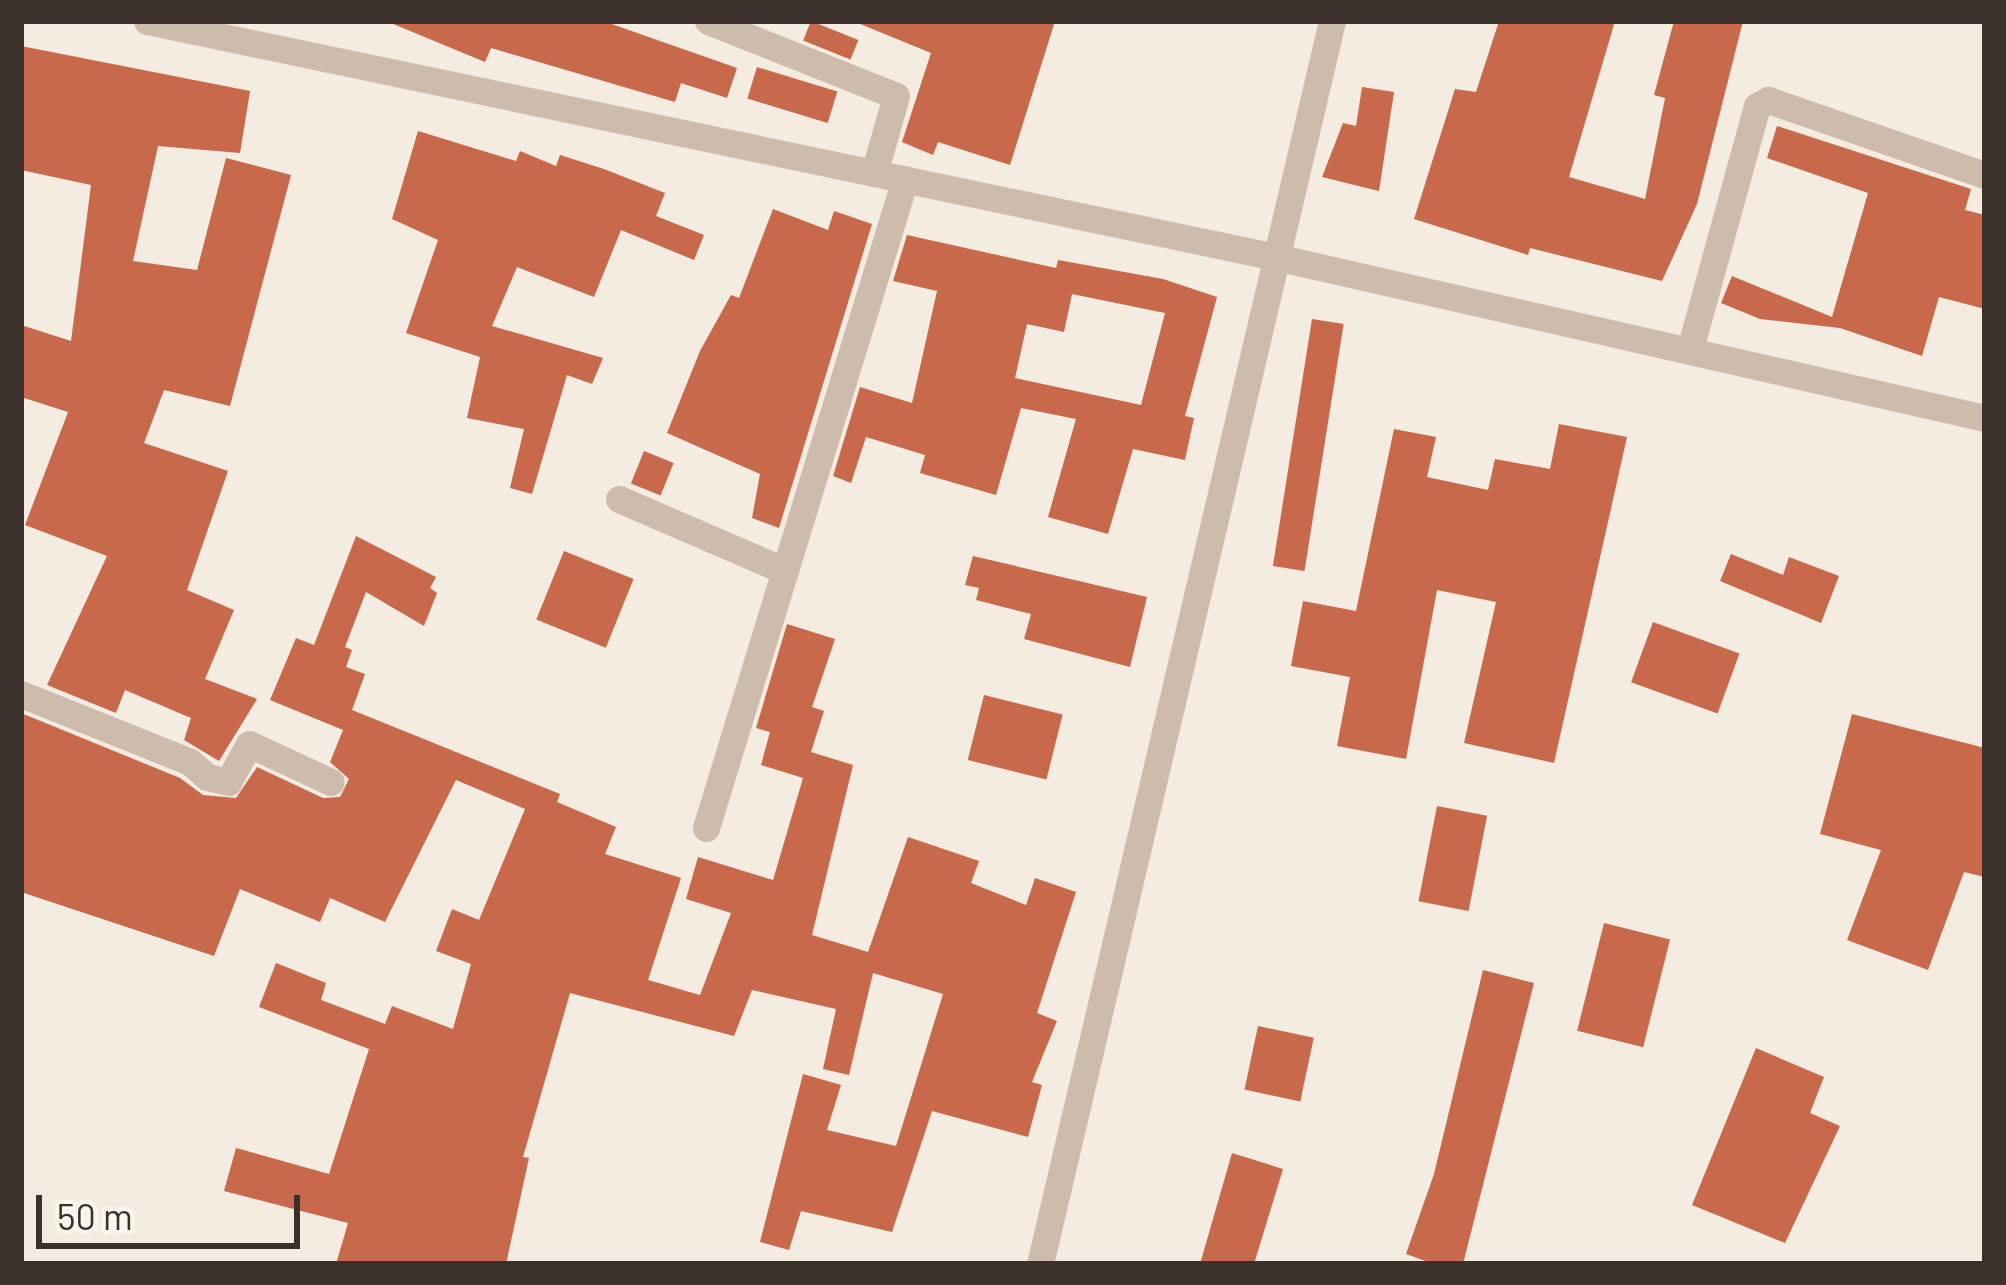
<!DOCTYPE html>
<style>
body{margin:0}
#map{position:relative;width:2006px;height:1285px;overflow:hidden;background:#f4ebe1;font-family:Barlow,sans-serif}
div>[style]{position:absolute}
[style*='--x']{left:calc(var(--x)*1px);top:calc(var(--y)*1px);width:calc(var(--w)*1px);rotate:calc(var(--a)*1deg)}
.building>*{inset:0;background:#c8694b;transform-origin:0 0}
.street>*{height:27px;margin:-13.5px;padding:0 13.5px;transform-origin:13.5px;border-radius:13.5px;background:#cdbbac}
span{translate:-50% -50%;white-space:nowrap;text-align:center;line-height:1.15;-webkit-text-stroke:10px #fbf5ee;paint-order:stroke}
.frame{position:absolute;inset:0;border:24px solid #3b302b;pointer-events:none}
.scale{position:absolute;left:36px;top:1195px;width:264px;height:54px;box-sizing:border-box;border:6px solid #3b302b;border-top:0;padding-left:15px;font-size:36px;line-height:42px;white-space:nowrap;color:#3b302b;-webkit-text-stroke:9px #fbf5ee;paint-order:stroke}
</style>
<div id="map">
<div class="building">
<div style="clip-path:polygon(386px 21px,603px 21px,737px 68px,727px 98px,681px 83px,675px 102px,491px 48px,485px 62px)"></div>
<div style="left:811px;top:21px;width:51px;height:21px;rotate:22deg"></div>
<div style="clip-path:polygon(853px 21px,1055px 21px,1010px 165px,938px 142px,933px 155px,902px 142px,931px 53px)"></div>
<div style="clip-path:polygon(1499px 21px,1615px 21px,1569px 177px,1645px 199px,1665px 98px,1654px 95px,1674px 21px,1743px 21px,1697px 204px,1662px 281px,1530px 248px,1528px 255px,1414px 219px,1455px 89px,1476px 92px)"></div>
<div style="clip-path:polygon(21px 46px,250px 91px,240px 153px,158px 146px,133px 261px,197px 270px,226px 158px,291px 175px,230px 406px,164px 390px,144px 443px,228px 471px,187px 590px,234px 610px,205px 679px,257px 699px,219px 761px,184px 740px,191px 718px,125px 690px,116px 713px,47px 685px,107px 556px,25px 525px,68px 412px,21px 397px,21px 325px,71px 341px,91px 185px,21px 170px)"></div>
<div style="left:757px;top:67px;width:84px;height:33px;rotate:17deg"></div>
<div style="clip-path:polygon(1362px 87px,1394px 92px,1379px 191px,1322px 177px,1343px 123px,1356px 126px)"></div>
<div style="clip-path:polygon(1777px 126px,1971px 189px,1965px 210px,1985px 215px,1985px 309px,1939px 297px,1922px 356px,1840px 328px,1760px 319px,1721px 303px,1732px 276px,1832px 317px,1868px 193px,1767px 158px)"></div>
<div style="clip-path:polygon(418px 131px,516px 161px,520px 151px,556px 166px,560px 155px,604px 169px,665px 193px,656px 216px,704px 235px,694px 260px,621px 230px,594px 297px,517px 267px,492px 326px,603px 358px,592px 384px,567px 375px,532px 494px,510px 488px,524px 429px,467px 418px,480px 357px,406px 333px,438px 240px,392px 219px)"></div>
<div style="clip-path:polygon(773px 209px,828px 230px,834px 211px,872px 224px,779px 528px,752px 518px,760px 474px,667px 433px,700px 351px,731px 295px,739px 298px)"></div>
<div style="clip-path:polygon(evenodd,907px 235px,1056px 268px,1058px 260px,1163px 279px,1217px 297px,1185px 416px,1194px 418px,1185px 460px,1133px 449px,1108px 534px,1048px 517px,1076px 419px,1021px 408px,996px 495px,920px 473px,925px 455px,866px 437px,851px 483px,833px 476px,860px 387px,912px 403px,937px 291px,893px 281px,907px 235px,1072px 294px,1165px 313px,1141px 405px,1015px 378px,1027px 324px,1064px 332px,1072px 294px)"></div>
<div style="left:1312px;top:319px;width:32px;height:250px;rotate:9deg"></div>
<div style="clip-path:polygon(1559px 424px,1627px 437px,1554px 763px,1464px 743px,1496px 602px,1437px 590px,1406px 759px,1337px 746px,1350px 677px,1291px 666px,1303px 601px,1356px 611px,1394px 429px,1436px 437px,1427px 477px,1488px 490px,1495px 459px,1550px 469px)"></div>
<div style="left:644px;top:451px;width:32px;height:35px;rotate:22deg"></div>
<div style="clip-path:polygon(356px 536px,436px 577px,430px 588px,437px 593px,424px 626px,366px 592px,345px 647px,352px 650px,346px 667px,365px 674px,352px 710px,560px 794px,557px 802px,616px 827px,605px 854px,681px 878px,648px 980px,700px 995px,731px 913px,686px 899px,698px 857px,773px 880px,803px 778px,761px 765px,770px 732px,756px 728px,787px 624px,835px 639px,812px 707px,824px 711px,811px 752px,853px 765px,812px 935px,868px 952px,908px 837px,979px 861px,971px 883px,1026px 905px,1035px 878px,1076px 892px,1037px 1013px,1057px 1021px,1032px 1082px,1042px 1085px,1028px 1137px,932px 1111px,892px 1232px,801px 1211px,789px 1250px,760px 1242px,803px 1074px,841px 1085px,827px 1130px,896px 1146px,943px 994px,873px 973px,849px 1075px,823px 1069px,836px 1009px,752px 990px,734px 1036px,570px 993px,523px 1157px,529px 1158px,506px 1264px,336px 1264px,348px 1223px,224px 1191px,236px 1148px,329px 1174px,369px 1049px,259px 1007px,276px 963px,326px 983px,321px 1000px,385px 1024px,392px 1006px,453px 1029px,471px 964px,436px 951px,452px 909px,479px 920px,525px 809px,456px 780px,385px 922px,330px 898px,320px 922px,240px 889px,214px 956px,21px 892px,21px 713px,180px 778px,203px 795px,236px 798px,257px 767px,323px 798px,340px 797px,349px 779px,330px 762px,343px 730px,270px 700px,296px 638px,314px 645px)"></div>
<div style="left:564px;top:551px;width:75px;height:74px;rotate:22deg"></div>
<div style="clip-path:polygon(1731px 554px,1783px 575px,1789px 557px,1839px 576px,1821px 623px,1720px 581px)"></div>
<div style="clip-path:polygon(973px 556px,1147px 597px,1130px 667px,1024px 639px,1031px 614px,976px 600px,979px 588px,965px 585px)"></div>
<div style="left:1653px;top:622px;width:92px;height:64px;rotate:20deg"></div>
<div style="left:984px;top:695px;width:81px;height:67px;rotate:14deg"></div>
<div style="clip-path:polygon(1852px 714px,1985px 748px,1985px 877px,1964px 872px,1928px 970px,1847px 940px,1881px 850px,1820px 834px)"></div>
<div style="left:1437px;top:806px;width:51px;height:97px;rotate:11deg"></div>
<div style="left:1604px;top:923px;width:68px;height:111px;rotate:14deg"></div>
<div style="clip-path:polygon(1483px 970px,1534px 983px,1463px 1264px,1434px 1264px,1406px 1254px,1434px 1174px)"></div>
<div style="left:1258px;top:1026px;width:57px;height:65px;rotate:12deg"></div>
<div style="clip-path:polygon(1756px 1048px,1824px 1077px,1810px 1113px,1840px 1126px,1785px 1243px,1692px 1205px)"></div>
<div style="clip-path:polygon(1232px 1153px,1283px 1169px,1254px 1264px,1200px 1264px)"></div>
</div>
<div class="street">
<div style="--x:147;--y:21;--w:1158;--a:11.81"></div>
<div style="--x:1280;--y:258;--w:723;--a:12.79"></div>
<div style="--x:708;--y:21;--w:202;--a:21.7"></div>
<div style="--x:896;--y:96;--w:80;--a:105.9"></div>
<div style="--x:1690;--y:349;--w:252;--a:-74.6"></div>
<div style="--x:1757;--y:106;--w:13;--a:-29"></div>
<div style="--x:1768;--y:100;--w:230;--a:19.1"></div>
<div style="--x:619;--y:499;--w:181;--a:23.4"></div>
<div style="--x:21;--y:694;--w:182;--a:21.9"></div>
<div style="--x:190;--y:762;--w:23;--a:41"></div>
<div style="--x:207;--y:777;--w:22;--a:13"></div>
<div style="--x:228;--y:782;--w:43;--a:-61.1"></div>
<div style="--x:249;--y:744;--w:90;--a:24.9"></div>
<div style="--x:706;--y:828;--w:679;--a:-72.95"></div>
<div style="--x:1040;--y:1264;--w:1277;--a:-76.78"></div>
</div>
<div class="frame"></div>
<div class="scale">50 m</div>
</div>
